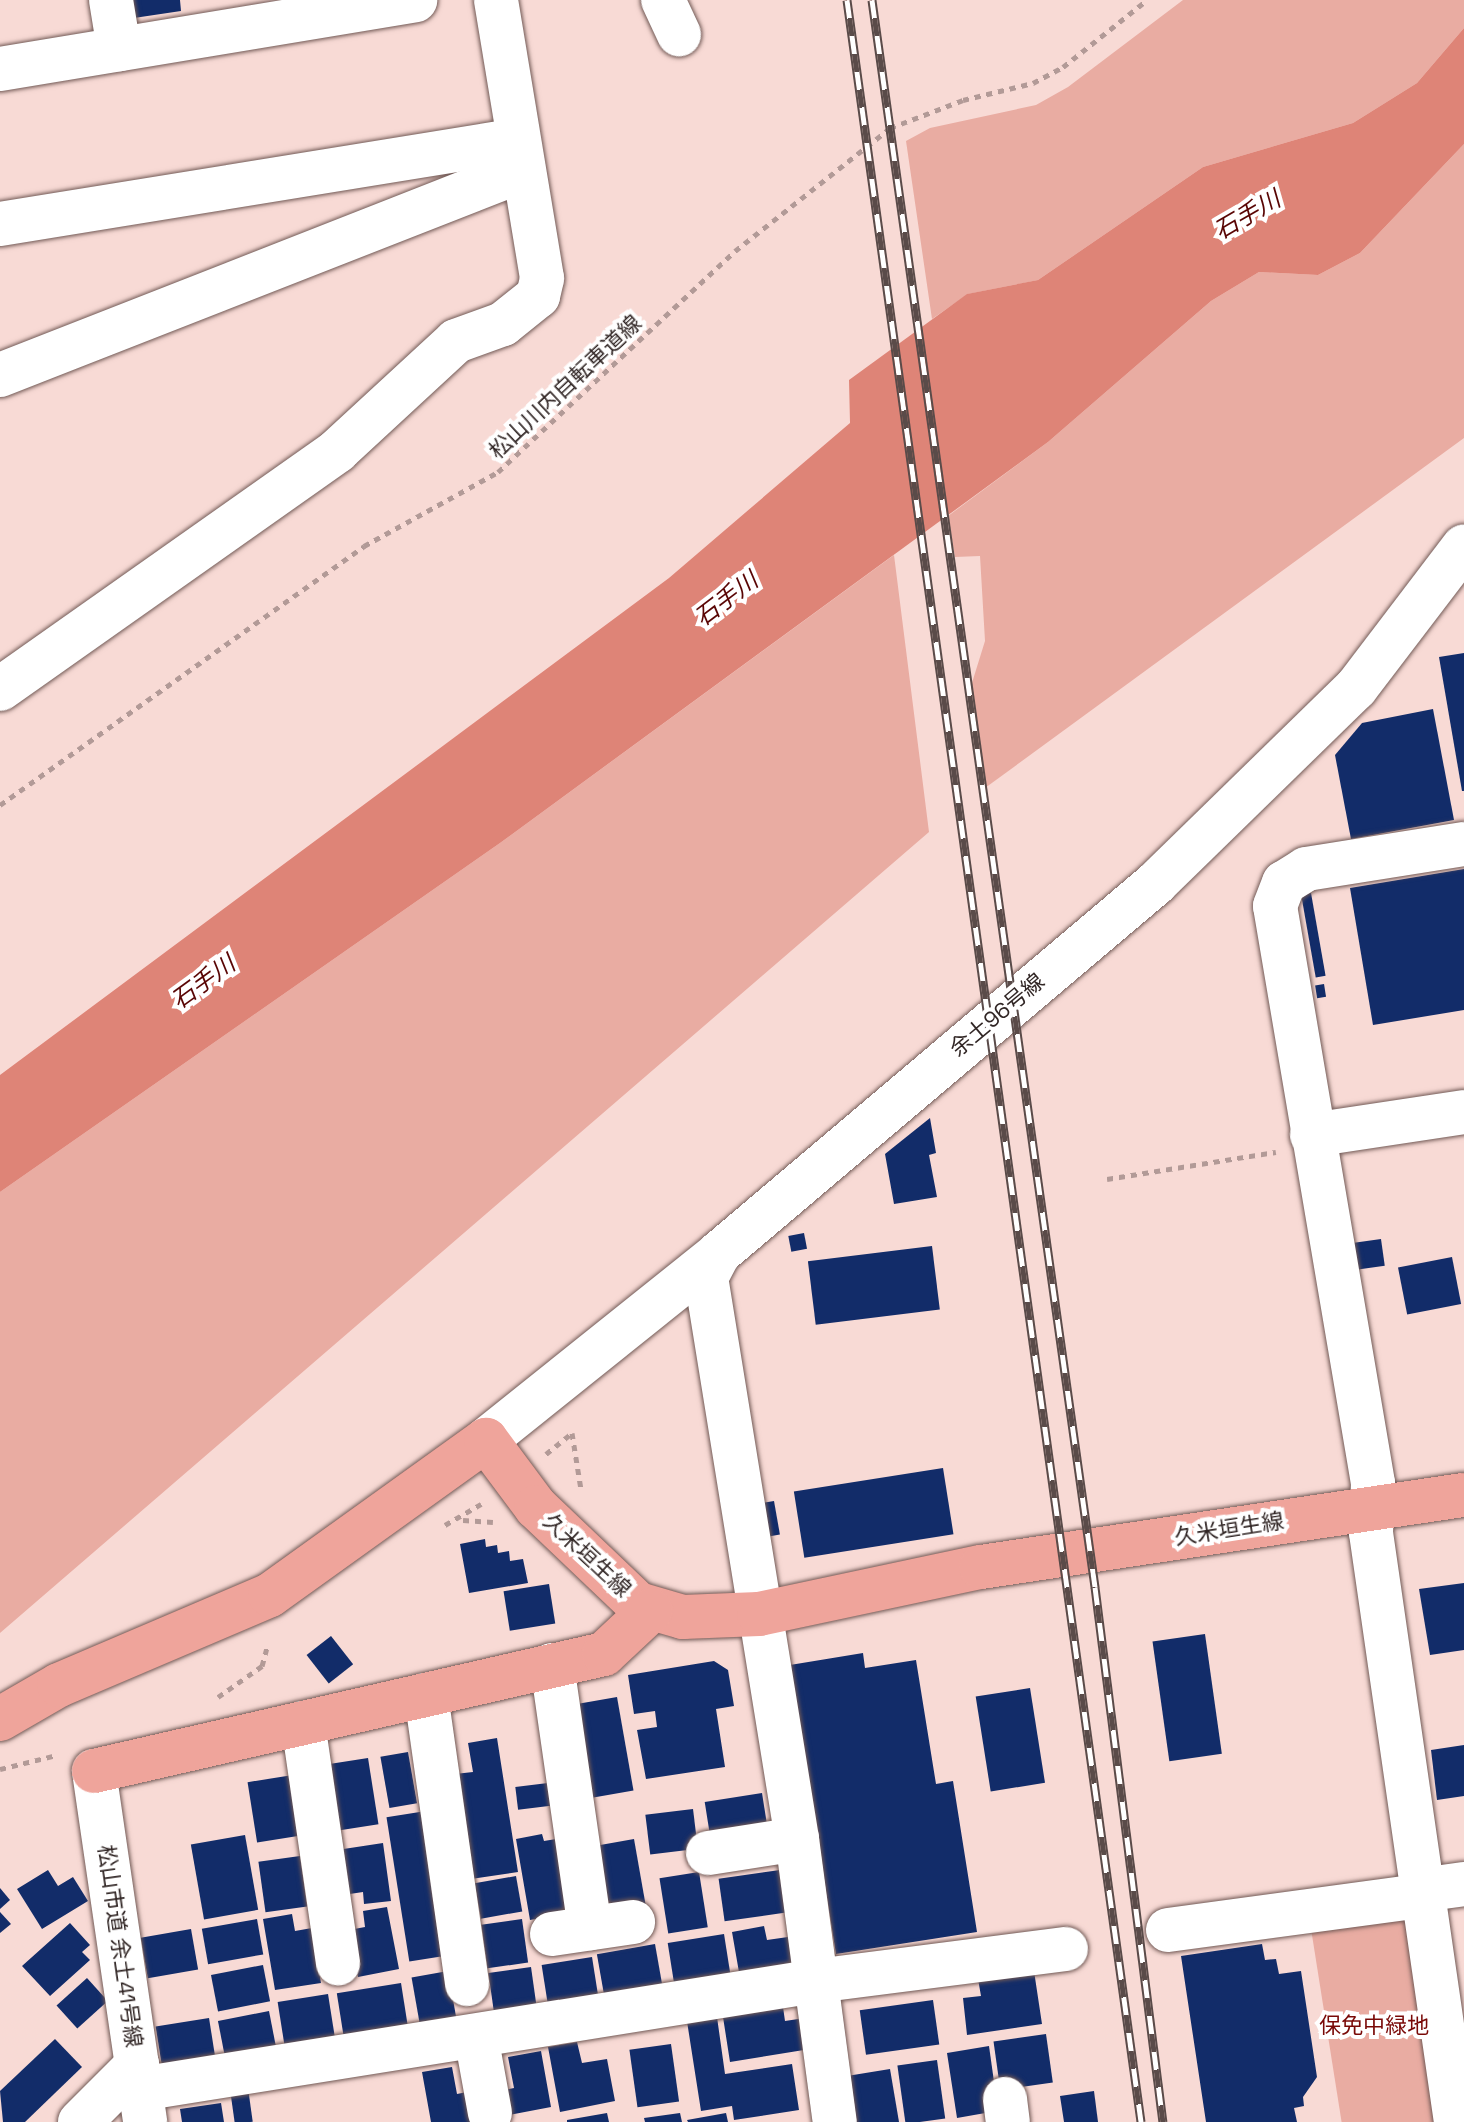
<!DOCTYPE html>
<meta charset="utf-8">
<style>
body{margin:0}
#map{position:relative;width:1464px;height:2122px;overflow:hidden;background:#f8dad5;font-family:"Space Grotesk","Noto Sans JP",sans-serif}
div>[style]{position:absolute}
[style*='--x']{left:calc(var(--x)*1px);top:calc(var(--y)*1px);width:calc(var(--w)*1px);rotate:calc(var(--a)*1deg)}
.green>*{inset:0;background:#e9aca2;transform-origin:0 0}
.water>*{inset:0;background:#de8477}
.building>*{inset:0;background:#122c69;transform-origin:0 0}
.path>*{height:5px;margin-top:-2.5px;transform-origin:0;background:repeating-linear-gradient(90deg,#b29a97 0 6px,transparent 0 12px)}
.roads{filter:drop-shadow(0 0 2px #725a56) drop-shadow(0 0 2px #725a56)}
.minor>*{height:44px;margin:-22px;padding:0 22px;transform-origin:22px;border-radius:22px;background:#fff}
.major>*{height:44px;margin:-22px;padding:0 22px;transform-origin:22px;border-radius:22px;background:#efa49b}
.rail>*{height:9px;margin-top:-4.5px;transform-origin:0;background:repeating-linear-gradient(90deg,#fff 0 18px,#5a4b49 0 36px);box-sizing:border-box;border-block:2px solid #5a4b49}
span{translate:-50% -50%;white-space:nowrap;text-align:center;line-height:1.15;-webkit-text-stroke:8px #fff;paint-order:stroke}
.street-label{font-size:22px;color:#312625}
.park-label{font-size:22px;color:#790907}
.water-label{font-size:24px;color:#590504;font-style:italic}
</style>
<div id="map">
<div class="green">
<div style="clip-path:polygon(1183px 0,1464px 0,1464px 28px,1417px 83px,1353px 123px,1203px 167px,1038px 280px,968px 294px,932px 319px,906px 141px,930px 128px,1036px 105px,1068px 87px)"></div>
<div style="clip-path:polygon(1464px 144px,1464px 438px,985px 788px,971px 686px,985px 641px,980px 556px,955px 557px,948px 516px,1048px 442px,1211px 301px,1259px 272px,1318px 275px,1360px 253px)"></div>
<div style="clip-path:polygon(894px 555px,929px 832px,0 1633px,0 1192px,500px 843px)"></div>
<div style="left:1405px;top:1915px;width:209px;height:95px;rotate:81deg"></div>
</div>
<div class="water">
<div style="clip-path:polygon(1464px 28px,1464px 144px,1360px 253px,1318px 275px,1259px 272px,1211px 301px,1048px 442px,500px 843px,0 1192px,0 1075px,669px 578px,850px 423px,849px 380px,967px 294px,1038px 280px,1203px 167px,1353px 123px,1417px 83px)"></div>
</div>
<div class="building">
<div style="clip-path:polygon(131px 0,180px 0,181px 11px,134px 18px)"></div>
<div style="clip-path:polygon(1464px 653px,1464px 791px,1462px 791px,1439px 657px)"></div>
<div style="clip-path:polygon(1433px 709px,1454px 820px,1351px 839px,1335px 755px,1362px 723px)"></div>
<div style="clip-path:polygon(1464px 869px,1464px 1010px,1373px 1025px,1350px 888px)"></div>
<div style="left:1311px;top:893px;width:84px;height:10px;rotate:80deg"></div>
<div style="left:1324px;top:984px;width:13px;height:9px;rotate:81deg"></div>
<div style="clip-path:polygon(930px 1118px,936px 1153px,929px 1155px,937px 1197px,894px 1204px,885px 1154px)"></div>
<div style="left:804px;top:1233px;width:16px;height:16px;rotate:79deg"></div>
<div style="left:1381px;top:1239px;width:27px;height:27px;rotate:82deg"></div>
<div style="left:932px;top:1246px;width:64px;height:125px;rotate:83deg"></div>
<div style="left:1452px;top:1257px;width:48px;height:55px;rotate:79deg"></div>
<div style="left:943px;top:1468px;width:67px;height:151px;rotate:81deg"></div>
<div style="left:774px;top:1501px;width:34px;height:19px;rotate:80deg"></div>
<div style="clip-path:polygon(485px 1539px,486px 1547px,497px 1545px,498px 1553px,509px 1551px,510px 1561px,523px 1559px,528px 1583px,469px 1593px,460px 1544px)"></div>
<div style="clip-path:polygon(1464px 1583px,1464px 1650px,1430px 1655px,1419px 1589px)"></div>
<div style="left:549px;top:1584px;width:40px;height:46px;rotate:81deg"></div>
<div style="left:1205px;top:1634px;width:121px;height:53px;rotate:82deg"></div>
<div style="left:331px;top:1636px;width:36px;height:31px;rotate:52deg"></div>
<div style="clip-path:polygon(863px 1653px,865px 1668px,916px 1660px,936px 1784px,953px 1781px,977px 1932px,836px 1954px,790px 1665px)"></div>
<div style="clip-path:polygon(714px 1661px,728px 1670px,734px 1706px,716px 1709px,725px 1767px,646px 1779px,637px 1730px,657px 1727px,655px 1711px,634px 1714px,628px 1675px)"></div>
<div style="left:1030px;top:1688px;width:96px;height:55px;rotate:81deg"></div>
<div style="left:617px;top:1697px;width:95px;height:42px;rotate:80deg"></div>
<div style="clip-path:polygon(497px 1738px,518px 1872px,471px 1879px,455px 1774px,473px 1772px,468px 1743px)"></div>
<div style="clip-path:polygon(1464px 1745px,1464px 1796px,1437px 1800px,1431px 1750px)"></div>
<div style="left:408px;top:1752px;width:52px;height:28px;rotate:80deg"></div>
<div style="left:368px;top:1758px;width:67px;height:39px;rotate:81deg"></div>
<div style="left:293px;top:1775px;width:61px;height:46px;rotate:81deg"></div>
<div style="left:556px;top:1782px;width:23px;height:41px;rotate:83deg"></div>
<div style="left:762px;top:1793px;width:39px;height:58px;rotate:81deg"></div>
<div style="left:693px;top:1809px;width:40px;height:48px;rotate:83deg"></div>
<div style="left:426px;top:1811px;width:146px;height:40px;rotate:81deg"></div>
<div style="clip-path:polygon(542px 1834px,544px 1841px,562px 1838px,575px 1912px,530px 1920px,516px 1839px)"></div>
<div style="left:245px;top:1835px;width:76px;height:55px;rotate:80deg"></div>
<div style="left:634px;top:1839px;width:66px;height:37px;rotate:80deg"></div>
<div style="clip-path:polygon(383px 1843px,391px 1901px,364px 1904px,363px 1892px,343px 1895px,337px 1850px)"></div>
<div style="left:300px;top:1856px;width:51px;height:42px;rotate:82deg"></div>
<div style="clip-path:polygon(48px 1870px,58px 1886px,73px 1877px,88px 1901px,42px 1929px,17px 1889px)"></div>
<div style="left:780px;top:1870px;width:43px;height:62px;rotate:82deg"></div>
<div style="left:699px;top:1872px;width:56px;height:40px;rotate:81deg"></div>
<div style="left:516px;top:1876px;width:36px;height:42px;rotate:80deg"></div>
<div style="clip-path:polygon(0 1888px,10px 1900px,0 1909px)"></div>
<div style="clip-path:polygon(387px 1907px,399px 1969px,358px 1977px,349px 1930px,365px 1927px,363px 1911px)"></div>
<div style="clip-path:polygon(0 1912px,11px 1924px,0 1933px)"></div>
<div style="clip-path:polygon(292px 1914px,295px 1931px,312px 1928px,321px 1983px,275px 1990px,263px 1919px)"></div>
<div style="left:257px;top:1919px;width:36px;height:56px;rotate:80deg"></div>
<div style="left:522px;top:1919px;width:44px;height:41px;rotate:82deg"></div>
<div style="clip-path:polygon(70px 1923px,90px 1945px,82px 1952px,90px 1960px,50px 1996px,22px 1966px)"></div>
<div style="clip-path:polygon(764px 1926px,767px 1940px,788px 1937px,793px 1970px,740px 1978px,732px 1932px)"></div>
<div style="left:191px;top:1929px;width:41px;height:51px;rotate:80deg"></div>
<div style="left:724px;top:1934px;width:40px;height:57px;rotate:81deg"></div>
<div style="left:655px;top:1944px;width:46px;height:59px;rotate:80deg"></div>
<div style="clip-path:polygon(1262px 1944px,1265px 1960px,1276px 1959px,1279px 1974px,1301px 1971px,1317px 2077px,1303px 2097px,1304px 2106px,1294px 2108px,1297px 2122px,1206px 2122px,1181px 1956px)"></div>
<div style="left:592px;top:1957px;width:43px;height:51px;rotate:81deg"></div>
<div style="left:263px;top:1965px;width:37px;height:53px;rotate:79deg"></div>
<div style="left:531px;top:1967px;width:42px;height:43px;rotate:82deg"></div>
<div style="left:448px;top:1971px;width:51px;height:37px;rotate:80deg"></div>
<div style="clip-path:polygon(1034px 1971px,1042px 2024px,967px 2035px,963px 1998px,981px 1996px,978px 1979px)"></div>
<div style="left:87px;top:1978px;width:31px;height:41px;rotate:48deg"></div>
<div style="left:401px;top:1983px;width:50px;height:65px;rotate:81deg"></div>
<div style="left:328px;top:1994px;width:45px;height:51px;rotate:81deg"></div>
<div style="left:933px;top:2000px;width:45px;height:74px;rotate:82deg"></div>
<div style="clip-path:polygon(783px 2007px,785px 2021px,805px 2018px,810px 2049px,730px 2062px,723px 2017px)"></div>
<div style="clip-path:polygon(716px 2010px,725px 2074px,792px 2064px,799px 2110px,734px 2120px,732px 2106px,701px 2111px,686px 2015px)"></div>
<div style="left:269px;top:2011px;width:38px;height:52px;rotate:79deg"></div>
<div style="left:209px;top:2018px;width:38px;height:54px;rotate:81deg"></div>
<div style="left:1046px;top:2034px;width:49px;height:53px;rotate:82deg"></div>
<div style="clip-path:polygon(55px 2039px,82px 2067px,25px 2122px,3px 2122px,0 2091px)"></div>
<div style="clip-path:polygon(577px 2042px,582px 2063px,607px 2059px,615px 2101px,560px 2112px,548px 2047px)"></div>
<div style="left:671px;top:2044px;width:58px;height:42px;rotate:82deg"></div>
<div style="clip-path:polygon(989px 2046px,995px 2089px,991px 2112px,957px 2118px,947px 2053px)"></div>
<div style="clip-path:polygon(541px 2051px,551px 2107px,509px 2115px,505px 2090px,514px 2088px,508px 2057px)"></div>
<div style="left:937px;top:2060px;width:59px;height:40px;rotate:82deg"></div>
<div style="clip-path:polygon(452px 2067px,457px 2094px,467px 2092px,473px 2122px,431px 2122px,422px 2072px)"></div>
<div style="clip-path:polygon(890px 2069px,899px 2122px,855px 2122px,847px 2076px)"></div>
<div style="left:248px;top:2088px;width:34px;height:18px;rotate:82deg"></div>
<div style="clip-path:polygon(1094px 2091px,1098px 2122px,1064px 2122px,1060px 2096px)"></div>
<div style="clip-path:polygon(221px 2103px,224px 2122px,182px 2122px,180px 2109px)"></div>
<div style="clip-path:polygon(607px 2113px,609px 2122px,567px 2122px,567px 2120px)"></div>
<div style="clip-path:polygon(680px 2113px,682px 2122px,645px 2122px,644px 2118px)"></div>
<div style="clip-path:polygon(726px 2113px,728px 2122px,688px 2122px,687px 2120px)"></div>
</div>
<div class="path">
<div style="--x:0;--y:805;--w:447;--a:-35.4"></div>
<div style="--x:364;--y:546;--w:153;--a:-28.9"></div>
<div style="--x:498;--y:472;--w:324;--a:-43"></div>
<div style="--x:735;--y:251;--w:198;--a:-38.4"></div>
<div style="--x:890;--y:128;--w:78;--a:-21"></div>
<div style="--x:963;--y:100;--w:72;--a:-13.7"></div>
<div style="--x:1033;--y:83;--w:34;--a:-28"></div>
<div style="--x:1063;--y:67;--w:107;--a:-38.6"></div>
<div style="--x:1107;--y:1179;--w:171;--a:-9.1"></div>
<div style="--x:546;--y:1454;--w:33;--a:-39"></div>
<div style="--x:572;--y:1433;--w:57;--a:80.9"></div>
<div style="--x:463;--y:1520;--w:30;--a:4"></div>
<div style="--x:445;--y:1525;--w:42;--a:-30.3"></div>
<div style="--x:218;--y:1697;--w:54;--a:-35.2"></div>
<div style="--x:262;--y:1666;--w:23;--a:-75"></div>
<div style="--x:0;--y:1769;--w:59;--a:-13.8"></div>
</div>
<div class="roads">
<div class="minor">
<div style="--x:111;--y:0;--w:50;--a:80.7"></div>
<div style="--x:663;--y:0;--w:38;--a:65"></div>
<div style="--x:0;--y:69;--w:421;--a:-9.4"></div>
<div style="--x:0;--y:224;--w:525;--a:-9.21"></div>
<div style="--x:0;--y:375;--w:562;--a:-21.4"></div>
<div style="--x:0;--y:689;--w:413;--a:-35.2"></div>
<div style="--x:337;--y:451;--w:162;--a:-42.7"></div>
<div style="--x:456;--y:341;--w:50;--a:-19.9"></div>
<div style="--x:503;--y:324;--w:45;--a:-38.7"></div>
<div style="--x:538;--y:296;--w:18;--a:-77"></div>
<div style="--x:542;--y:278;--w:282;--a:-99.4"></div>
<div style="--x:1312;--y:1135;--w:154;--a:-8.6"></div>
<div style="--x:719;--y:1253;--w:27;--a:118"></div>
<div style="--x:706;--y:1277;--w:569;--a:80.8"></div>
<div style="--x:797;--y:1839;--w:286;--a:82.4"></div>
<div style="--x:486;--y:1440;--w:299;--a:-38.7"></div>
<div style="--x:719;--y:1253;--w:573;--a:-40.25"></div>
<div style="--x:1156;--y:883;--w:279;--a:-44.3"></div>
<div style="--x:1356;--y:688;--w:178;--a:-52.7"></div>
<div style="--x:552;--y:1665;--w:266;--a:81.8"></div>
<div style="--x:426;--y:1695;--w:292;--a:81.9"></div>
<div style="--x:303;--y:1723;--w:243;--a:81.7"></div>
<div style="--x:94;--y:1771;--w:355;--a:81.7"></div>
<div style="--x:708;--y:1853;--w:90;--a:-8.9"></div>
<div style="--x:1421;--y:1890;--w:43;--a:-7.9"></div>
<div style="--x:1168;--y:1930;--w:255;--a:-7.7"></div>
<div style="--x:552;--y:1934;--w:82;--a:-8.4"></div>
<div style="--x:476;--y:2036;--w:78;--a:79.7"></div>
<div style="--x:140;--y:2089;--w:685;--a:-9.08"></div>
<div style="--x:816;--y:1981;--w:252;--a:-7.3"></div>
<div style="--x:1005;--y:2099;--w:23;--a:83"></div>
<div style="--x:80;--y:2122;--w:81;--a:-45"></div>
<div style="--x:1456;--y:2122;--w:595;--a:-98.21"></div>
<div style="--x:1371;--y:1533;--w:50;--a:-87.7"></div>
<div style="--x:1373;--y:1483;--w:585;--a:-99.64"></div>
<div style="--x:1275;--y:906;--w:25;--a:-69"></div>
<div style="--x:1284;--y:883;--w:26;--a:-32"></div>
<div style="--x:1306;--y:869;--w:160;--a:-9"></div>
</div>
<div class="major">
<div style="--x:0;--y:1719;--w:68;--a:-30"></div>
<div style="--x:59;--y:1685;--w:229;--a:-23.1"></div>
<div style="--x:270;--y:1595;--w:266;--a:-35.7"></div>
<div style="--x:486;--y:1440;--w:84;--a:53.3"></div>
<div style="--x:536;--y:1507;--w:141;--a:43.6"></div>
<div style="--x:638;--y:1604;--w:47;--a:16.1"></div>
<div style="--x:683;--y:1617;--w:76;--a:-2.3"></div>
<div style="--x:759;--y:1614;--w:227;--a:-12"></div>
<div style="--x:981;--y:1567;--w:488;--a:-8.5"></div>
<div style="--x:94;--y:1771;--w:523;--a:-12.92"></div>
<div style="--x:604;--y:1654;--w:64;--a:-43.1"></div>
</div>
</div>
<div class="rail">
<div style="--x:847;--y:0;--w:2142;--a:82.11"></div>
<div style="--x:872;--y:0;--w:1603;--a:82"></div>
<div style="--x:1095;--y:1587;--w:539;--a:82.76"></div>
</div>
<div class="street-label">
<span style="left:565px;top:387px;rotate:-43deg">松山川内自転車道線</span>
<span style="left:997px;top:1015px;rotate:-40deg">余土96号線</span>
<span style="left:1229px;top:1529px;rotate:-9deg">久米垣生線</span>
<span style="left:587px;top:1555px;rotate:43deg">久米垣生線</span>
<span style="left:120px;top:1946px;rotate:82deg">松山市道 余土41号線</span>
</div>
<div class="park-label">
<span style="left:1374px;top:2026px">保免中緑地</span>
</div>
<div class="water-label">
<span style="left:1247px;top:215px;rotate:-30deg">石手川</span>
<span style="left:726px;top:599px;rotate:-37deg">石手川</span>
<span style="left:203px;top:982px;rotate:-36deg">石手川</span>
</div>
</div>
